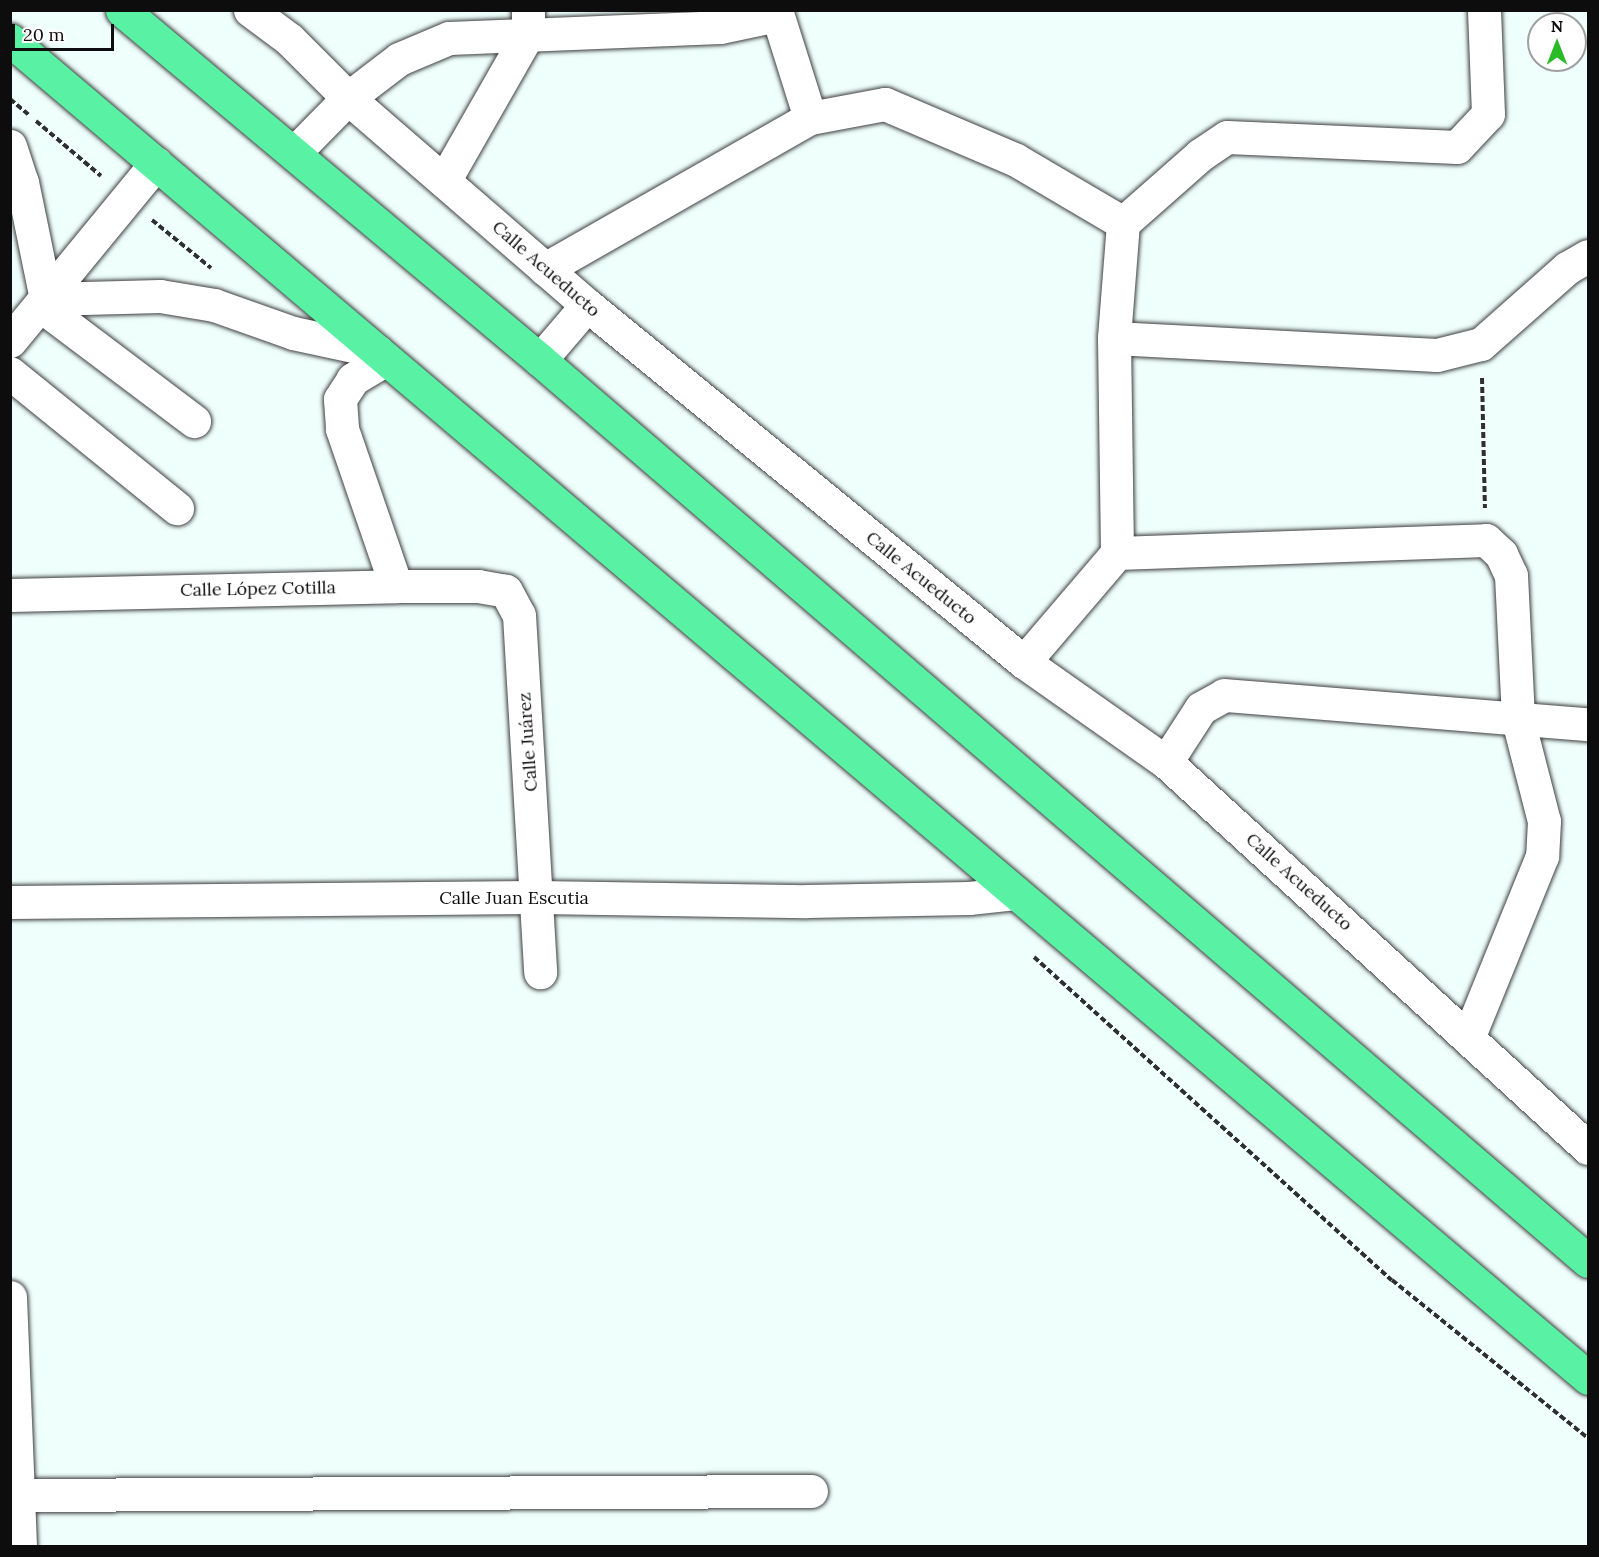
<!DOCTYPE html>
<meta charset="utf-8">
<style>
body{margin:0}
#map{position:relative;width:1599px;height:1557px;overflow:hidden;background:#eefffc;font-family:Lora,serif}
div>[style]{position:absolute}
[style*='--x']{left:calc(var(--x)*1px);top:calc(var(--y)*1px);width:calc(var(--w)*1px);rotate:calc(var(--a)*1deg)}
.path>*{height:4px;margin-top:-2px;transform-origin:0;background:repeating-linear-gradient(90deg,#2f2f2f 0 6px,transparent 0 9px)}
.roads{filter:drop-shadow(0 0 2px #404040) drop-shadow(0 0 2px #404040)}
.minor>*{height:33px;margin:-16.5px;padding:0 16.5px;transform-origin:16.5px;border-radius:16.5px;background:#fff}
.highway>*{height:33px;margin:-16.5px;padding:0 16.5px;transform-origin:16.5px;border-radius:16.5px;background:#59f1a3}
span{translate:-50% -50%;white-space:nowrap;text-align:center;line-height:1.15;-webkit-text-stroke:6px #fff;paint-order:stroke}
.street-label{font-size:18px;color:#0d0d0d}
.frame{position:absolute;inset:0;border:12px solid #0d0d0d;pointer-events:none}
.north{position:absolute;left:1527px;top:12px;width:60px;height:60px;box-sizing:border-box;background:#fff;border:2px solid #9e9e9e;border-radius:50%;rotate:0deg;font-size:16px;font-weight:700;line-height:24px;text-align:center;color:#0d0d0d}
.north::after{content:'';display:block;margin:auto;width:21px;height:27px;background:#2bbb28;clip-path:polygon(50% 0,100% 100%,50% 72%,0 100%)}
.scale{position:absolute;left:12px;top:24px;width:102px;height:27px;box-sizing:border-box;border:3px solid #0d0d0d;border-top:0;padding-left:8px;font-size:18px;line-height:21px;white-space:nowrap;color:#0d0d0d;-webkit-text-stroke:4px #fff;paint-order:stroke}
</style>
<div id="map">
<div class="path">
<div style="--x:10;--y:99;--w:26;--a:40"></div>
<div style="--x:36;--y:121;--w:85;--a:40.2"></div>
<div style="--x:152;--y:220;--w:76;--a:39.1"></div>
<div style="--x:1482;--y:378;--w:130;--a:88.7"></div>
<div style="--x:1034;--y:957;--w:482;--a:42.1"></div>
<div style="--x:1392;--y:1280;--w:252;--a:38.9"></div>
</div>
<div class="roads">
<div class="minor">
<div style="--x:250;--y:10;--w:49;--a:36.6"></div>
<div style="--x:289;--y:39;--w:83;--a:45"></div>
<div style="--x:348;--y:98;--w:316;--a:40.9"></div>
<div style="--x:587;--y:305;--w:564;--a:39.25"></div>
<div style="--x:1024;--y:662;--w:174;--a:35.2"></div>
<div style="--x:1166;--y:762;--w:572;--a:42.45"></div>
<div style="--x:776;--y:10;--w:113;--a:72.5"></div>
<div style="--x:10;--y:146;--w:38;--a:72"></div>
<div style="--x:22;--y:182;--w:119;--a:78.4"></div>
<div style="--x:295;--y:152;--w:76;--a:-45.5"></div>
<div style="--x:348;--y:98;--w:64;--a:-37.4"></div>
<div style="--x:399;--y:59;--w:54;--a:-22.8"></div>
<div style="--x:449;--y:38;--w:271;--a:-2.3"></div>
<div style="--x:720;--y:27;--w:58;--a:-11.9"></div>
<div style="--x:444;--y:181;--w:169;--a:-60.3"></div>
<div style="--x:528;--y:34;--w:24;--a:-90"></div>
<div style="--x:1123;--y:223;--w:103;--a:-41.4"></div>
<div style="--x:1200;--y:155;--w:32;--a:-34"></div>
<div style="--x:1227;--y:137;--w:230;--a:2.5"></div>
<div style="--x:1457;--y:147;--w:45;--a:-46.8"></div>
<div style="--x:1488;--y:114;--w:104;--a:-92.2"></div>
<div style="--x:545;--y:269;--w:305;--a:-29.7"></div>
<div style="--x:810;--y:118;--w:76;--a:-10.6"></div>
<div style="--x:885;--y:104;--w:142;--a:23.1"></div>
<div style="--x:1016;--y:160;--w:124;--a:30.5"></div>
<div style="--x:1123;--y:223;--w:115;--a:94.5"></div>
<div style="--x:1114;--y:338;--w:215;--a:89.2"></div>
<div style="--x:1117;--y:553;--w:143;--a:130.5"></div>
<div style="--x:46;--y:299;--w:114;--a:-1.5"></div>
<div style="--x:160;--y:296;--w:55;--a:9.5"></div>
<div style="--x:214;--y:305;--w:84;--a:19.5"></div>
<div style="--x:293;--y:333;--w:86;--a:12.1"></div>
<div style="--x:40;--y:305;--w:193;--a:37"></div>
<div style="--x:1114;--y:338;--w:323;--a:3"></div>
<div style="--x:1437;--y:355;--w:45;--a:-14"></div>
<div style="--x:1481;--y:344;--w:115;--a:-41.5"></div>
<div style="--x:1567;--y:268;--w:24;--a:-30"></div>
<div style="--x:10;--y:341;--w:230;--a:-50.6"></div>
<div style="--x:386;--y:359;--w:39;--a:149"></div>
<div style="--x:353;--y:379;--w:24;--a:123"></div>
<div style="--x:340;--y:399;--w:30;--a:86"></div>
<div style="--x:342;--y:429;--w:166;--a:71"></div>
<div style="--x:540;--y:360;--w:72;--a:-49.5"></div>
<div style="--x:10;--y:373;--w:215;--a:39"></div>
<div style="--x:1117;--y:553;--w:369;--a:-2"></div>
<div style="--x:1486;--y:540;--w:21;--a:43"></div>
<div style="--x:1501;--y:554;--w:23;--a:65"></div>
<div style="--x:1511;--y:575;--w:145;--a:87.2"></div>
<div style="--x:1518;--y:720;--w:104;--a:75.6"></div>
<div style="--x:1544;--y:821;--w:35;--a:93"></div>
<div style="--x:1542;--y:856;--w:194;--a:112.1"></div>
<div style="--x:10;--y:595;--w:386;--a:-1.3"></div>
<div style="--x:396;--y:586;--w:82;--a:0"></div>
<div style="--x:478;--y:586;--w:28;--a:10"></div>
<div style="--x:506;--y:591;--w:27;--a:62"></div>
<div style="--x:519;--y:615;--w:358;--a:86.6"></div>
<div style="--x:1166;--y:762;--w:64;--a:-57.1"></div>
<div style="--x:1201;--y:708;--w:26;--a:-29"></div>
<div style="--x:1224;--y:695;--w:365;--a:4.6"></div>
<div style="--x:10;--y:902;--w:528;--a:-0.54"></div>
<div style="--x:538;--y:897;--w:269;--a:0.9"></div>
<div style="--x:807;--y:901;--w:162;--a:-1.1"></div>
<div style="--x:969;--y:898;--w:47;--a:-6.1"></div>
<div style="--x:10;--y:1297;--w:249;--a:87.7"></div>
<div style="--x:18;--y:1495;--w:793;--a:-0.29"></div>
</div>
<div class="highway">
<div style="--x:122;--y:10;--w:545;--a:39.94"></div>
<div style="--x:540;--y:360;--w:1382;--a:40.69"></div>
<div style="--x:10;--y:40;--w:2069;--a:40.29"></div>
</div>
</div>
<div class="street-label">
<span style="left:546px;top:269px;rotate:41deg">Calle Acueducto</span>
<span style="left:921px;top:578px;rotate:39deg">Calle Acueducto</span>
<span style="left:258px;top:589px;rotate:-1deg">Calle López Cotilla</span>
<span style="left:528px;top:742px;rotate:-94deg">Calle Juárez</span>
<span style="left:1299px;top:882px;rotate:42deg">Calle Acueducto</span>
<span style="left:514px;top:898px">Calle Juan Escutia</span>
</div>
<div class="frame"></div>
<div class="north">N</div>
<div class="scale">20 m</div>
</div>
